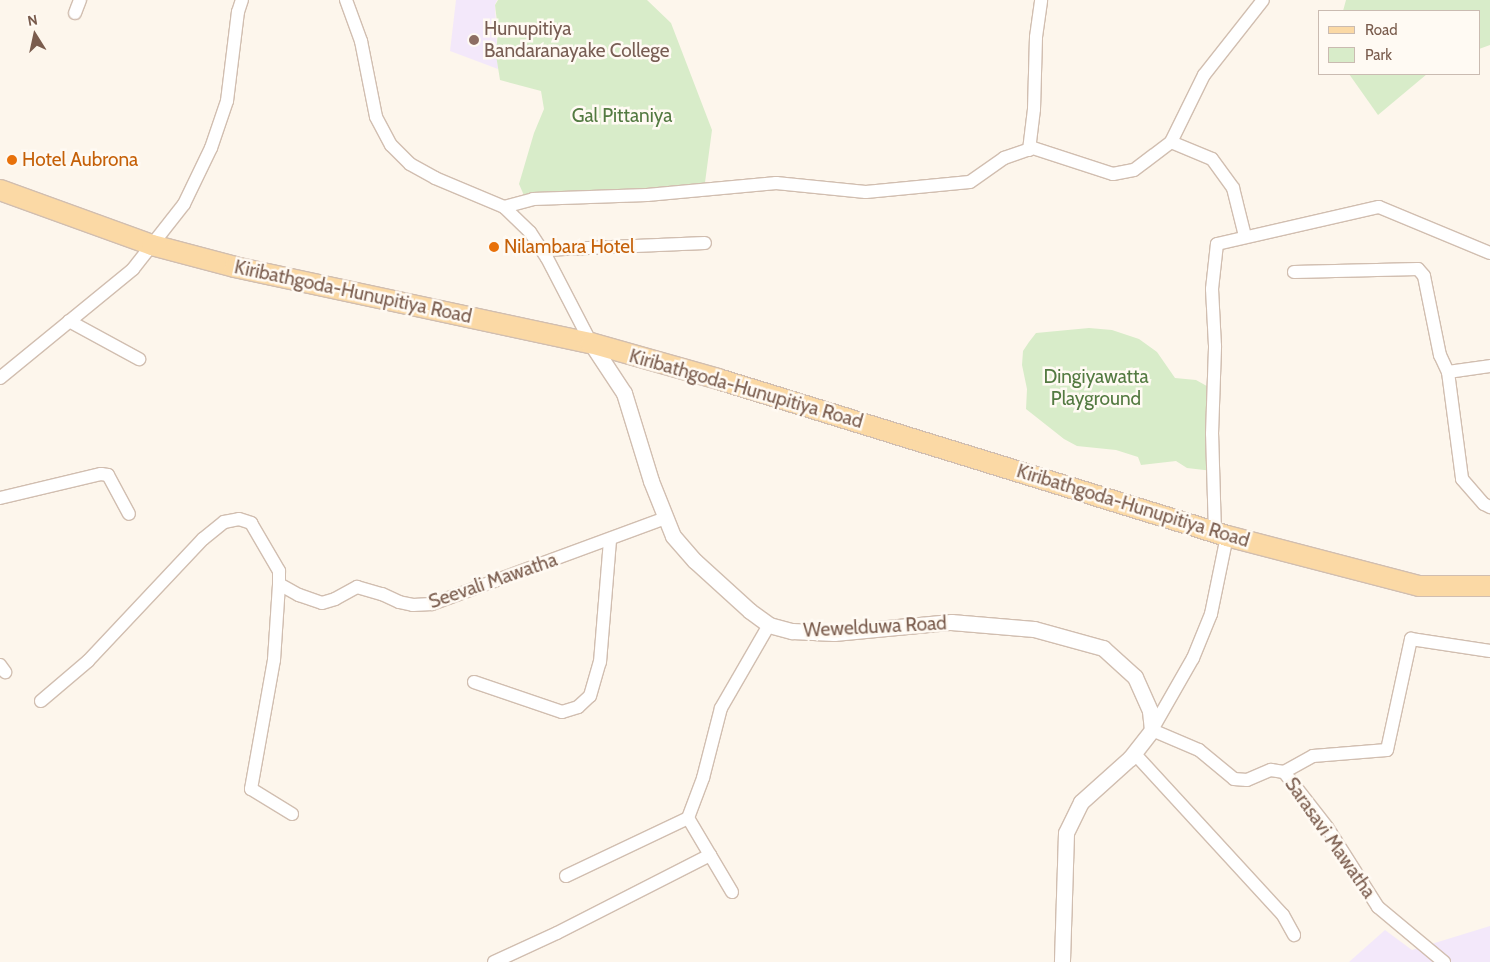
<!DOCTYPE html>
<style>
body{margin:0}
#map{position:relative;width:1490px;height:962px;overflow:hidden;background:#fdf6ec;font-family:Cabin,sans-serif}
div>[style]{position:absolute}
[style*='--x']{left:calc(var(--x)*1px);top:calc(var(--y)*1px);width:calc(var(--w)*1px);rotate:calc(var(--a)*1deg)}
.education>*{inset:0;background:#f3e8fa}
.green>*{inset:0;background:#d8ecc9}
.roads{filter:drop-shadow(1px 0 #d1beb0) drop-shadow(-1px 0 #d1beb0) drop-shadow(0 1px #d1beb0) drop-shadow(0 -1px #d1beb0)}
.minor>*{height:12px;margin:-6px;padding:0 6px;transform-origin:6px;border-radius:6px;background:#fff}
.tertiary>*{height:15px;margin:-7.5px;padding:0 7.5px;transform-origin:7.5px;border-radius:7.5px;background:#fff}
.primary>*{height:20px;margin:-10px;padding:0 10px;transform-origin:10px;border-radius:10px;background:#fbd9a5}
.dots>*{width:14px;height:14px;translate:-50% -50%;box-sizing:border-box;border:2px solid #fffaf3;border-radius:50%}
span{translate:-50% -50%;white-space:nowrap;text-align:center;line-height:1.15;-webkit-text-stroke:5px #fffaf3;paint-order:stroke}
.education-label{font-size:19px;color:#785e54}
.left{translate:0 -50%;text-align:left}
.park-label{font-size:19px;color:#537a41}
.food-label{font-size:19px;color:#c56008}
.street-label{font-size:19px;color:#7a5c4d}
.legend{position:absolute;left:1318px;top:10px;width:162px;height:65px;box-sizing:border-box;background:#fffaf3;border:1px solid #cabbb1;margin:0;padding:6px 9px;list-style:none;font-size:15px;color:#7a5c4d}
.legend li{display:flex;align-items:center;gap:10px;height:25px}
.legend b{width:25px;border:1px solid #cabbb1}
.north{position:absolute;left:10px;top:10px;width:50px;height:50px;-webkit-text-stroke:4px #fffaf3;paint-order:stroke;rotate:350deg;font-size:14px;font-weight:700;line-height:20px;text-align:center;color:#7a5c4d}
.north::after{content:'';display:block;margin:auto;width:18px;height:22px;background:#7a5c4d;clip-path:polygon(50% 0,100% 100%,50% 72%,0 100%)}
</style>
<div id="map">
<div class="education">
<i style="clip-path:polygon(456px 0,497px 0,495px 5px,498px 69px,450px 51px)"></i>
<i style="clip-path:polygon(1490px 926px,1490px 962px,1349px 962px,1385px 930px,1412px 950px)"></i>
</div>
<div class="green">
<i style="clip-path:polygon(498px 0,647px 0,671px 23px,712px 130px,704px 190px,526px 200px,519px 184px,534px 133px,544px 109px,541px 91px,500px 80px,496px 55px,498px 30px,495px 5px)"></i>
<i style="clip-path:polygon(1346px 0,1490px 0,1490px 45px,1479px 49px,1479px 11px,1343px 11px)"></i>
<i style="clip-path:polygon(1349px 74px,1427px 74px,1378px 115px)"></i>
<i style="clip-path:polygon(1089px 328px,1112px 330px,1139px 339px,1157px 352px,1175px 378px,1196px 380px,1214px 390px,1213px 471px,1187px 468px,1176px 461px,1141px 465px,1138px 457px,1116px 450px,1077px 446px,1064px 439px,1026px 409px,1027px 389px,1022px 365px,1023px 351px,1029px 342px,1036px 333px)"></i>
</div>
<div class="roads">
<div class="minor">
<i style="--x:346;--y:0;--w:44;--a:69.9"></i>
<i style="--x:361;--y:41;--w:77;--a:78.8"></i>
<i style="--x:376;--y:117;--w:32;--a:62"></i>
<i style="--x:391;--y:145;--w:27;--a:45"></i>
<i style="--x:410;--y:164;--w:29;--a:29"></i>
<i style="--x:435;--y:178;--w:75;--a:22.8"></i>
<i style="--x:504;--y:207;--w:36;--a:44"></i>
<i style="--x:530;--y:232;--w:31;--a:57"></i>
<i style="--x:547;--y:258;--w:96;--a:62.6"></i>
<i style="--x:75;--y:13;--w:14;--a:-69"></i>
<i style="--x:1171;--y:142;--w:75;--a:-63.8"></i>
<i style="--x:1204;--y:75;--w:95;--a:-51.8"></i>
<i style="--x:1029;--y:150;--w:41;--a:-83"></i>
<i style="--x:1034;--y:109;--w:72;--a:-88.4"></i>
<i style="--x:1036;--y:37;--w:37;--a:-82"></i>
<i style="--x:504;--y:207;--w:30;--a:-15"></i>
<i style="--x:533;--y:199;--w:114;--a:-2"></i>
<i style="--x:647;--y:195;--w:130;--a:-5.3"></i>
<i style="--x:776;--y:183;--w:90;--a:5.7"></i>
<i style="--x:866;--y:192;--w:104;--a:-5.5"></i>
<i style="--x:970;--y:182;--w:42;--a:-35.2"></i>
<i style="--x:1004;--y:158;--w:31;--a:-19"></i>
<i style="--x:1033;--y:148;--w:84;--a:18"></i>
<i style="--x:1113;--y:174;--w:21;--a:-11"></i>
<i style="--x:1134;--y:170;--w:46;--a:-37.1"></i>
<i style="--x:1171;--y:142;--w:44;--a:22.5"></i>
<i style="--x:1212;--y:159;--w:36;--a:54"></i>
<i style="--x:1233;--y:188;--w:49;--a:76"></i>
<i style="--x:542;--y:250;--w:163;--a:-2.5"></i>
<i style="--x:1294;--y:272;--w:124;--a:-1.4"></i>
<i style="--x:1418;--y:269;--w:9;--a:49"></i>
<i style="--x:1424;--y:276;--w:81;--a:78.6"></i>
<i style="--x:1440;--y:355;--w:19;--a:65"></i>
<i style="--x:1448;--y:372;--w:42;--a:-8.1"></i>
<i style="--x:69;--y:321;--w:80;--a:28.5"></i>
<i style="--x:1448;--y:372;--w:108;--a:82.5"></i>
<i style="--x:1462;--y:479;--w:33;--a:49"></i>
<i style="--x:1484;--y:504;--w:7;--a:27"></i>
<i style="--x:0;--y:378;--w:172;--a:-39.3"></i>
<i style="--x:133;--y:269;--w:83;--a:-51.9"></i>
<i style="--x:184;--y:204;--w:62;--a:-64.3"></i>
<i style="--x:211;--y:148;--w:50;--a:-71.2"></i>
<i style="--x:227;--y:101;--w:90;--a:-83"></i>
<i style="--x:238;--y:12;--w:13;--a:-72"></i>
<i style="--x:0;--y:498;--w:104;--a:-13.4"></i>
<i style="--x:101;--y:474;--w:7;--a:8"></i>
<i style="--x:108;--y:475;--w:44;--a:61.7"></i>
<i style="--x:1215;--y:533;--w:99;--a:-91.7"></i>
<i style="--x:1212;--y:434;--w:88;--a:-88"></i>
<i style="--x:1215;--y:346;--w:57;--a:-93"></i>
<i style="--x:1212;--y:289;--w:45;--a:-83.7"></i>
<i style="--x:1217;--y:244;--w:166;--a:-12.9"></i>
<i style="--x:1379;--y:207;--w:120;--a:22.5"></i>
<i style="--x:1227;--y:536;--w:80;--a:101.6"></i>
<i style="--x:1211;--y:614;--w:48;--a:112.2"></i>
<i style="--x:1193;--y:658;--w:83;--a:119.7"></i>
<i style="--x:1152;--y:730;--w:51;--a:23.1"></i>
<i style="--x:1199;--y:750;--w:45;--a:39.6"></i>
<i style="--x:1234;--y:779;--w:13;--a:4"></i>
<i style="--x:1247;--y:780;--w:26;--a:-23"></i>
<i style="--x:1271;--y:770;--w:13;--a:9"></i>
<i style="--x:1284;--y:772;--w:70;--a:52"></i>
<i style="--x:1327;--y:827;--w:95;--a:57.5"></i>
<i style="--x:1378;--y:907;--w:86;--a:39.8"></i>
<i style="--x:0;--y:665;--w:9;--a:54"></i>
<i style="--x:474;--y:682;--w:93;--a:18.8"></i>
<i style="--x:562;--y:712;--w:17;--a:-17"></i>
<i style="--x:578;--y:707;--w:16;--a:-43"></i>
<i style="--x:590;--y:696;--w:35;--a:-74"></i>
<i style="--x:600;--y:662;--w:122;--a:-85.3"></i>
<i style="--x:41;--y:701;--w:62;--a:-40.4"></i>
<i style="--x:88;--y:661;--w:168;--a:-46.7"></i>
<i style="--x:203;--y:539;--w:27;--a:-39"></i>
<i style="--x:224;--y:522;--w:15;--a:-11"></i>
<i style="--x:239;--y:519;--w:13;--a:18"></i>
<i style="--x:251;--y:523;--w:56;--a:59.7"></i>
<i style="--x:279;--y:571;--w:13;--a:90"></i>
<i style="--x:1134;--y:753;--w:220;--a:47.4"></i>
<i style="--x:1283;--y:915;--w:23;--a:61"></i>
<i style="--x:1284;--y:772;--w:33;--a:-29"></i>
<i style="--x:1313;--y:756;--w:74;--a:-4.6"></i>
<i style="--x:1387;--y:750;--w:114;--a:-77.8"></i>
<i style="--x:1411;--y:639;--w:80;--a:8.6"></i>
<i style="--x:292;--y:814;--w:48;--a:-148.6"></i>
<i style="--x:251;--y:789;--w:131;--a:-79.9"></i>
<i style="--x:274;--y:660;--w:76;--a:-86.2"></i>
<i style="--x:279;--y:584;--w:23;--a:29"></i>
<i style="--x:299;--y:595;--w:24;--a:19"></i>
<i style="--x:322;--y:603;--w:14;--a:-17"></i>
<i style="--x:335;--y:599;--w:25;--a:-29"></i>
<i style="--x:357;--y:587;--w:26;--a:16"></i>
<i style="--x:382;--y:594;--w:19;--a:25"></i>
<i style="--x:399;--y:602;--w:14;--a:12"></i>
<i style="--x:413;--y:605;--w:19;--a:-3"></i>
<i style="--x:432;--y:604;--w:249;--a:-20.2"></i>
<i style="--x:566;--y:876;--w:135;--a:-25.4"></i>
<i style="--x:732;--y:892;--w:86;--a:-120.7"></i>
<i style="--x:688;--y:818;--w:43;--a:-69.4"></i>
<i style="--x:703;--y:778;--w:72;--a:-75.6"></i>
<i style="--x:721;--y:708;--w:96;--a:-60"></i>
<i style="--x:494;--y:962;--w:69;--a:-24.7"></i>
<i style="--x:557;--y:933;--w:172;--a:-27"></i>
</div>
<div class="tertiary">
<i style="--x:591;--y:343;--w:60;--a:56.6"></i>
<i style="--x:624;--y:393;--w:92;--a:72.9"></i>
<i style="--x:651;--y:481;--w:59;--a:68.2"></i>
<i style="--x:673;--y:536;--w:33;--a:49"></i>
<i style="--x:695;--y:561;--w:74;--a:42.3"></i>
<i style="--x:750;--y:611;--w:24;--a:36"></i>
<i style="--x:769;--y:625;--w:24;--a:15"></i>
<i style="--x:792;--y:631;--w:42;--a:2.7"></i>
<i style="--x:834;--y:633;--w:118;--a:-5.4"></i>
<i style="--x:951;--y:622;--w:83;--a:4.8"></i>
<i style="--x:1034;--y:629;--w:72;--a:15.4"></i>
<i style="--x:1103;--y:648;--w:43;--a:42.2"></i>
<i style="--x:1135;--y:677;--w:37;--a:66"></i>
<i style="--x:1150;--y:711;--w:19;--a:84"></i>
<i style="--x:1152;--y:730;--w:36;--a:128"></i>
<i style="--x:1130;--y:758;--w:66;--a:138.1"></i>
<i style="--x:1081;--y:802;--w:34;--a:116"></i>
<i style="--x:1066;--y:833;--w:129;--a:91.8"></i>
</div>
<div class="primary">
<i style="--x:0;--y:190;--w:162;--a:19.9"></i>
<i style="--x:152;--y:245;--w:86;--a:14.8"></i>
<i style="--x:235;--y:267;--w:364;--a:12.1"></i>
<i style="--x:591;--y:343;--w:132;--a:15.8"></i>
<i style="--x:718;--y:379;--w:533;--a:17.14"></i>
<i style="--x:1227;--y:536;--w:198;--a:14.6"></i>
<i style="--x:1419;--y:586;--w:71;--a:0"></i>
</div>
</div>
<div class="dots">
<i style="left:474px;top:40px;background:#8d6e63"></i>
<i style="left:12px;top:160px;background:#e8710a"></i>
<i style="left:494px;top:247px;background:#e8710a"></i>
</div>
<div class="education-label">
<span class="left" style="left:484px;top:40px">Hunupitiya<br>Bandaranayake College</span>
</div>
<div class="park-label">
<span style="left:622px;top:116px">Gal Pittaniya</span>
<span style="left:1096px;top:388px">Dingiyawatta<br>Playground</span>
</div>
<div class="food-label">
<span class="left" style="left:22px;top:160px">Hotel Aubrona</span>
<span class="left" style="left:504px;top:247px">Nilambara Hotel</span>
</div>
<div class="street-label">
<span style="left:353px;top:292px;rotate:12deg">Kiribathgoda-Hunupitiya Road</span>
<span style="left:746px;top:389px;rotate:16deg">Kiribathgoda-Hunupitiya Road</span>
<span style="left:1133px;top:506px;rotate:17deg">Kiribathgoda-Hunupitiya Road</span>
<span style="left:493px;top:581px;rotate:-19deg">Seevali Mawatha</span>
<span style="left:875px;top:627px;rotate:-3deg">Wewelduwa Road</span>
<span style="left:1330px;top:838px;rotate:55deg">Sarasavi Mawatha</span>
</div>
<ul class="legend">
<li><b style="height:6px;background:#fbd9a5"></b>Road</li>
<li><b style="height:14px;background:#d8ecc9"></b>Park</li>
</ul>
<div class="north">N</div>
</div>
